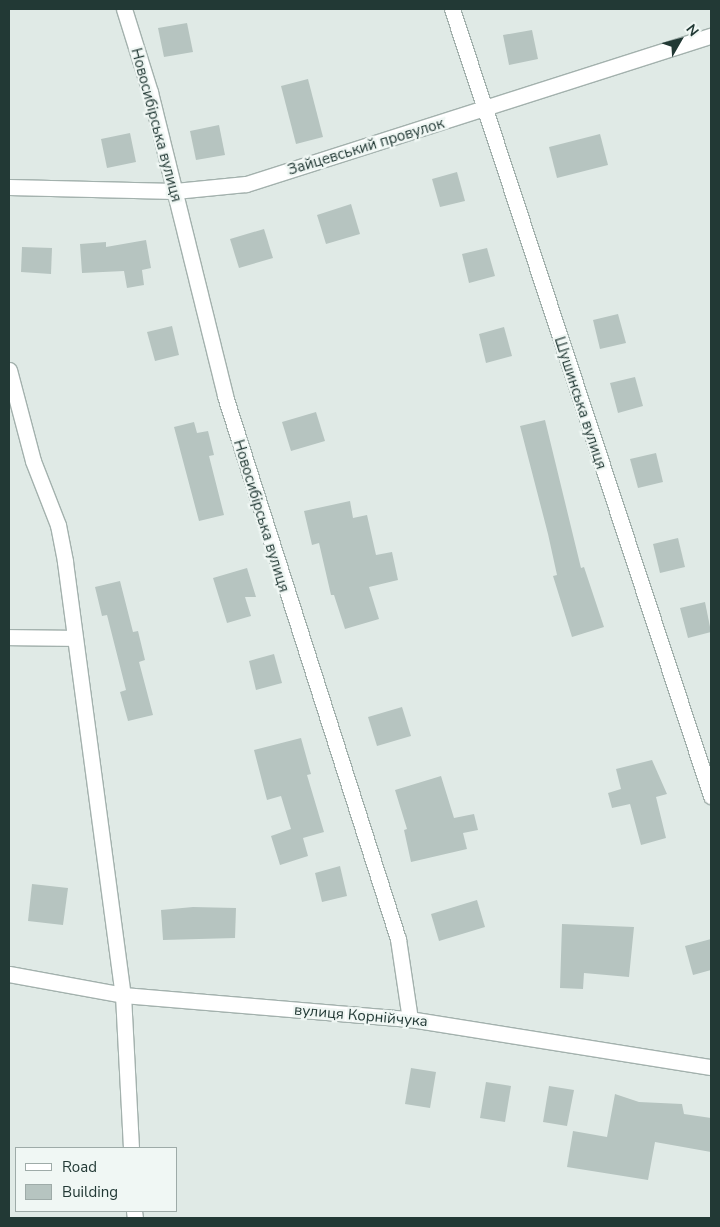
<!DOCTYPE html>
<meta charset="utf-8">
<style>
body{margin:0}
#map{position:relative;width:720px;height:1227px;overflow:hidden;background:#e0eae6;font-family:"Nunito Sans",sans-serif}
div>[style]{position:absolute}
[style*='--x']{left:calc(var(--x)*1px);top:calc(var(--y)*1px);width:calc(var(--w)*1px);rotate:calc(var(--a)*1deg)}
.building>*{inset:0;background:#b6c4c0}
.roads{filter:drop-shadow(1px 0 #a3b1ad) drop-shadow(-1px 0 #a3b1ad) drop-shadow(0 1px #a3b1ad) drop-shadow(0 -1px #a3b1ad)}
.minor>*{height:15px;margin:-7.5px;padding:0 7.5px;transform-origin:7.5px;border-radius:7.5px;background:#fff}
span{translate:-50% -50%;white-space:nowrap;text-align:center;line-height:1.15;-webkit-text-stroke:4.5px #f0f7f4;paint-order:stroke}
.street-label{font-size:15px;color:#223935}
.frame{position:absolute;inset:0;border:10px solid #223935;pointer-events:none}
.legend{position:absolute;left:15px;top:1147px;width:162px;height:65px;box-sizing:border-box;background:#f0f7f4;border:1px solid #9eaba8;margin:0;padding:6px 9px;list-style:none;font-size:15px;color:#223935}
.legend li{display:flex;align-items:center;gap:10px;height:25px}
.legend b{width:25px;border:1px solid #9eaba8}
.north{position:absolute;left:655px;top:15px;width:50px;height:50px;-webkit-text-stroke:4px #f0f7f4;paint-order:stroke;rotate:52deg;font-size:14px;font-weight:700;line-height:20px;text-align:center;color:#223935}
.north::after{content:'';display:block;margin:auto;width:18px;height:22px;background:#223935;clip-path:polygon(50% 0,100% 100%,50% 72%,0 100%)}
</style>
<div id="map">
<div class="building">
<i style="clip-path:polygon(187px 23px,193px 52px,164px 57px,158px 28px)"></i>
<i style="clip-path:polygon(532px 30px,538px 59px,509px 65px,503px 35px)"></i>
<i style="clip-path:polygon(308px 79px,323px 137px,296px 144px,281px 86px)"></i>
<i style="clip-path:polygon(219px 125px,225px 155px,196px 160px,190px 131px)"></i>
<i style="clip-path:polygon(130px 133px,136px 162px,107px 168px,101px 139px)"></i>
<i style="clip-path:polygon(600px 134px,608px 165px,557px 178px,549px 147px)"></i>
<i style="clip-path:polygon(457px 172px,465px 201px,440px 207px,432px 179px)"></i>
<i style="clip-path:polygon(351px 204px,360px 234px,326px 244px,317px 215px)"></i>
<i style="clip-path:polygon(264px 229px,273px 258px,239px 268px,230px 239px)"></i>
<i style="clip-path:polygon(146px 240px,151px 268px,142px 270px,144px 285px,127px 288px,124px 271px,82px 273px,80px 244px,106px 242px,106px 247px)"></i>
<i style="clip-path:polygon(22px 247px,52px 248px,51px 274px,21px 272px)"></i>
<i style="clip-path:polygon(487px 248px,495px 276px,469px 283px,462px 254px)"></i>
<i style="clip-path:polygon(618px 314px,626px 343px,600px 349px,593px 320px)"></i>
<i style="clip-path:polygon(172px 326px,179px 355px,155px 361px,147px 332px)"></i>
<i style="clip-path:polygon(504px 327px,512px 356px,486px 363px,479px 334px)"></i>
<i style="clip-path:polygon(635px 377px,643px 406px,618px 413px,610px 383px)"></i>
<i style="clip-path:polygon(316px 412px,325px 441px,291px 451px,282px 422px)"></i>
<i style="clip-path:polygon(545px 420px,581px 568px,584px 567px,604px 627px,572px 637px,553px 576px,557px 575px,548px 534px,520px 426px)"></i>
<i style="clip-path:polygon(194px 422px,197px 433px,208px 431px,214px 455px,209px 456px,224px 515px,199px 521px,174px 427px)"></i>
<i style="clip-path:polygon(656px 453px,663px 482px,638px 488px,630px 459px)"></i>
<i style="clip-path:polygon(350px 501px,353px 518px,367px 515px,376px 555px,392px 552px,398px 580px,369px 587px,379px 619px,345px 629px,334px 595px,331px 595px,319px 543px,312px 545px,304px 511px)"></i>
<i style="clip-path:polygon(678px 538px,685px 567px,660px 573px,653px 544px)"></i>
<i style="clip-path:polygon(247px 568px,256px 597px,245px 597px,251px 616px,227px 623px,213px 578px)"></i>
<i style="clip-path:polygon(120px 581px,133px 632px,138px 631px,145px 660px,139px 662px,153px 715px,128px 721px,120px 692px,126px 690px,107px 615px,102px 616px,95px 587px)"></i>
<i style="clip-path:polygon(705px 602px,711px 632px,688px 638px,680px 608px)"></i>
<i style="clip-path:polygon(274px 654px,282px 683px,256px 690px,249px 661px)"></i>
<i style="clip-path:polygon(402px 707px,411px 736px,377px 746px,368px 717px)"></i>
<i style="clip-path:polygon(301px 738px,311px 774px,307px 775px,324px 832px,303px 838px,308px 856px,280px 865px,271px 836px,291px 829px,281px 796px,267px 800px,254px 750px)"></i>
<i style="clip-path:polygon(652px 760px,667px 794px,656px 797px,666px 838px,641px 845px,630px 804px,612px 808px,608px 793px,621px 789px,616px 769px)"></i>
<i style="clip-path:polygon(441px 776px,454px 818px,474px 814px,478px 830px,463px 833px,467px 849px,411px 862px,404px 830px,407px 829px,395px 790px)"></i>
<i style="clip-path:polygon(340px 866px,347px 896px,322px 902px,315px 873px)"></i>
<i style="clip-path:polygon(32px 884px,68px 888px,63px 925px,28px 921px)"></i>
<i style="clip-path:polygon(477px 900px,485px 927px,439px 941px,431px 914px)"></i>
<i style="clip-path:polygon(193px 907px,236px 908px,235px 938px,163px 940px,161px 910px)"></i>
<i style="clip-path:polygon(562px 924px,634px 927px,629px 977px,584px 973px,583px 989px,560px 988px)"></i>
<i style="clip-path:polygon(711px 939px,711px 970px,693px 975px,685px 946px)"></i>
<i style="clip-path:polygon(411px 1068px,436px 1072px,430px 1108px,405px 1104px)"></i>
<i style="clip-path:polygon(486px 1082px,511px 1086px,505px 1122px,480px 1118px)"></i>
<i style="clip-path:polygon(549px 1086px,574px 1090px,567px 1126px,543px 1122px)"></i>
<i style="clip-path:polygon(615px 1094px,639px 1102px,682px 1104px,684px 1114px,711px 1118px,711px 1152px,655px 1142px,648px 1180px,567px 1167px,573px 1131px,607px 1137px)"></i>
</div>
<div class="roads">
<div class="minor">
<i style="--x:124;--y:9;--w:87;--a:72.6"></i>
<i style="--x:150;--y:92;--w:313;--a:76.1"></i>
<i style="--x:225;--y:396;--w:570;--a:72.33"></i>
<i style="--x:398;--y:939;--w:81;--a:81.5"></i>
<i style="--x:452;--y:9;--w:829;--a:71.78"></i>
<i style="--x:9;--y:187;--w:166;--a:1.4"></i>
<i style="--x:175;--y:191;--w:71;--a:-5.6"></i>
<i style="--x:246;--y:184;--w:488;--a:-17.7"></i>
<i style="--x:9;--y:370;--w:94;--a:75.2"></i>
<i style="--x:33;--y:461;--w:69;--a:68.7"></i>
<i style="--x:58;--y:525;--w:38;--a:79"></i>
<i style="--x:65;--y:562;--w:437;--a:82.4"></i>
<i style="--x:123;--y:995;--w:153;--a:87"></i>
<i style="--x:9;--y:637;--w:64;--a:0.9"></i>
<i style="--x:9;--y:974;--w:116;--a:10.4"></i>
<i style="--x:123;--y:995;--w:288;--a:4.8"></i>
<i style="--x:410;--y:1019;--w:305;--a:9.1"></i>
<i style="--x:134;--y:1211;--w:7;--a:82"></i>
</div>
</div>
<div class="street-label">
<span style="left:156px;top:125px;rotate:75deg">Новосибірська вулиця</span>
<span style="left:366px;top:147px;rotate:-17deg">Зайцевський провулок</span>
<span style="left:580px;top:403px;rotate:72deg">Шушинська вулиця</span>
<span style="left:261px;top:516px;rotate:73deg">Новосибірська вулиця</span>
<span style="left:361px;top:1016px;rotate:5deg">вулиця Корнійчука</span>
</div>
<div class="frame"></div>
<ul class="legend">
<li><b style="height:6px;background:#fff"></b>Road</li>
<li><b style="height:14px;background:#b6c4c0"></b>Building</li>
</ul>
<div class="north">N</div>
</div>
